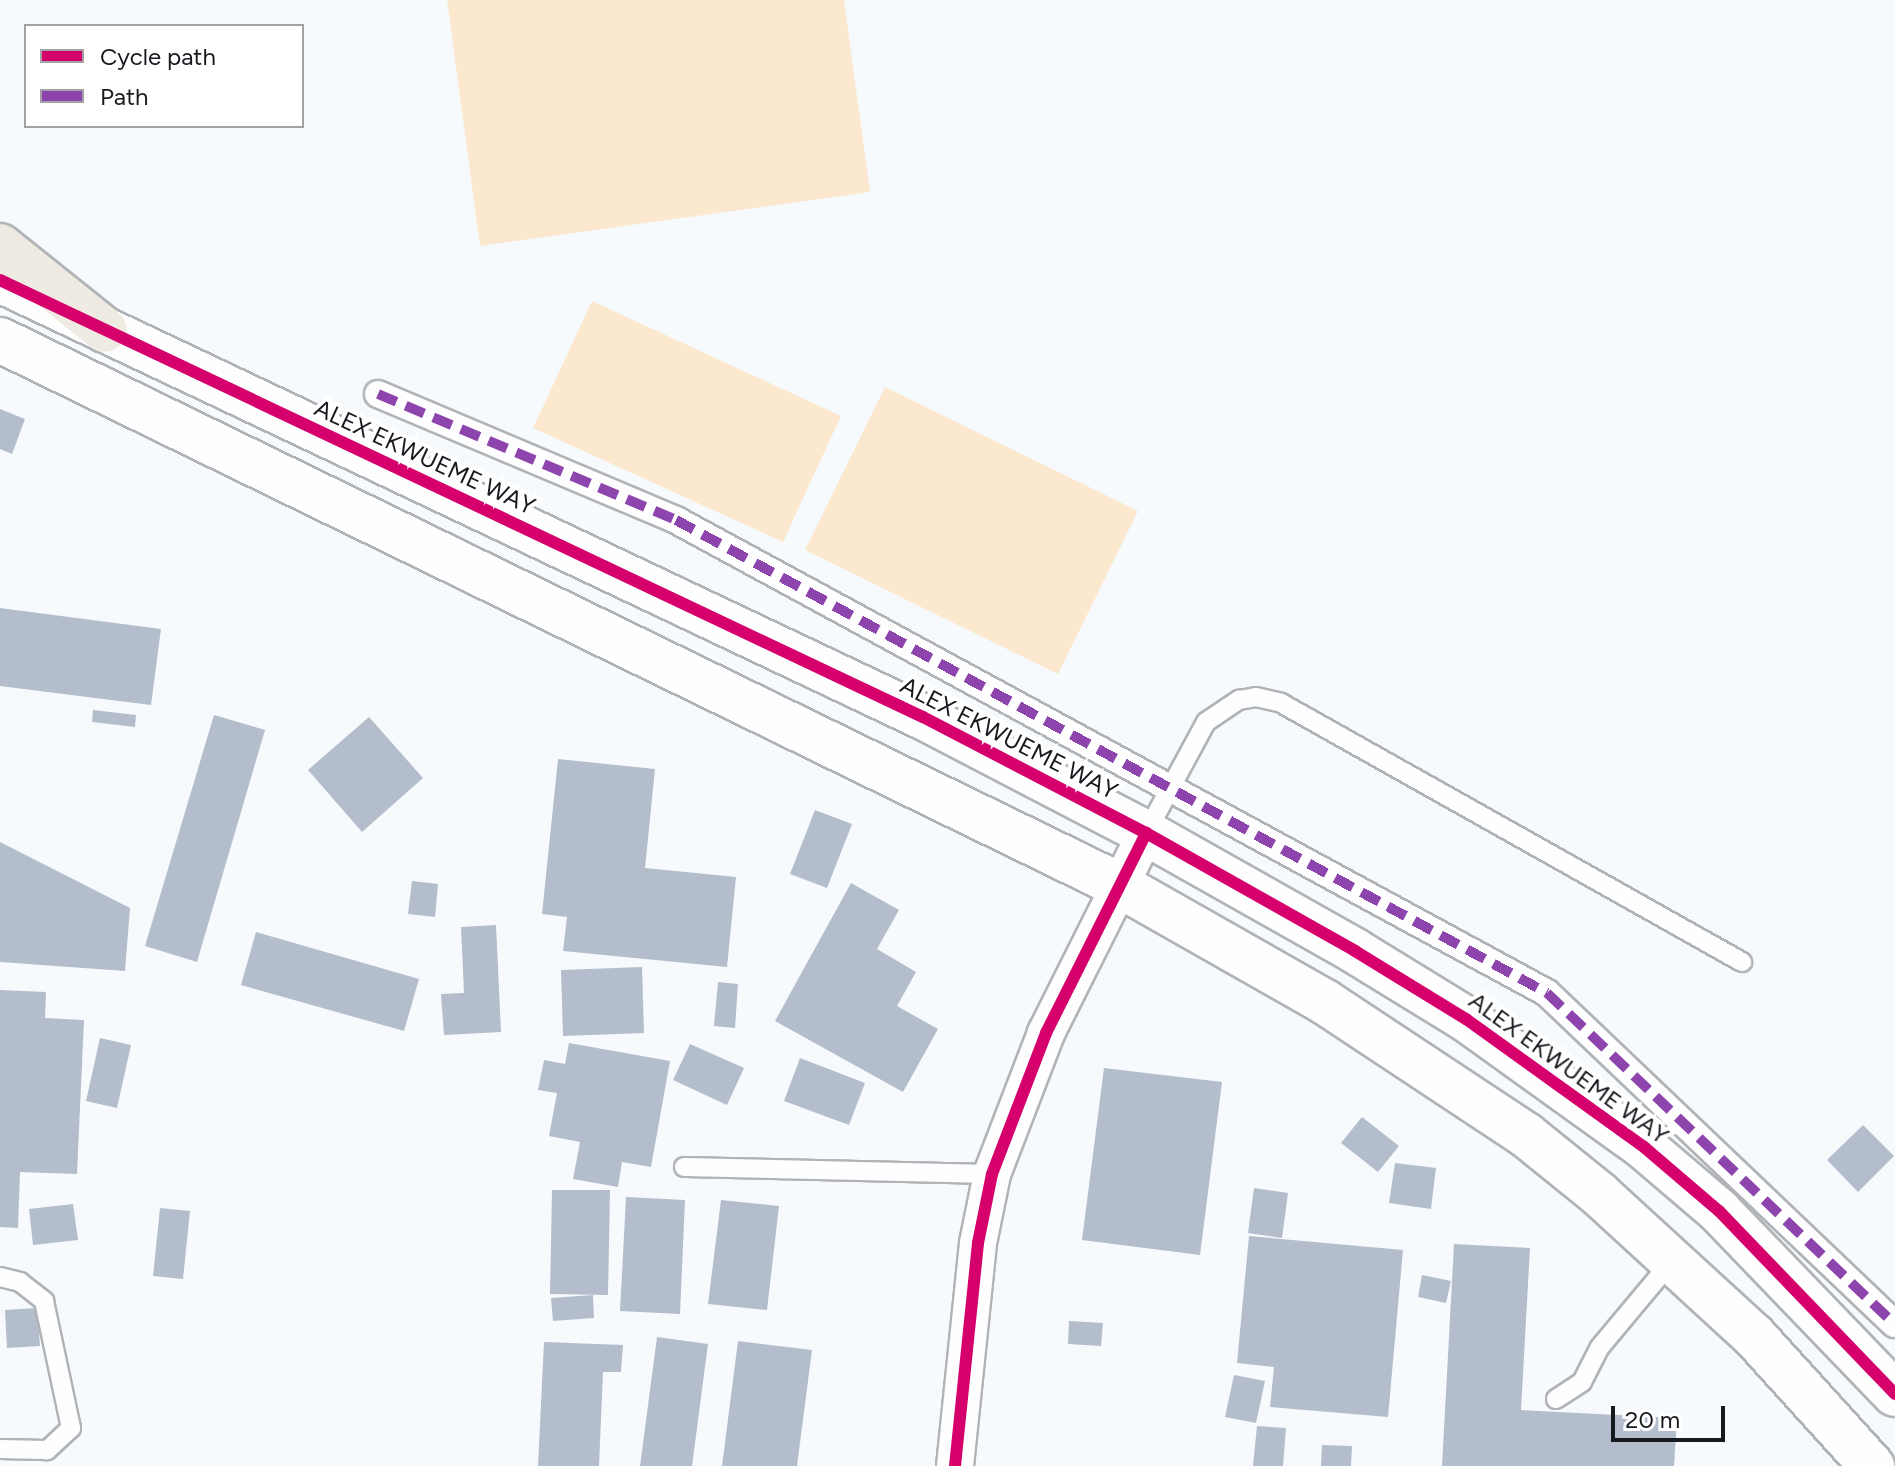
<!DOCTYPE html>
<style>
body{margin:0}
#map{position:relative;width:1895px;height:1466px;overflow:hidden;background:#f7fafd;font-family:Figtree,sans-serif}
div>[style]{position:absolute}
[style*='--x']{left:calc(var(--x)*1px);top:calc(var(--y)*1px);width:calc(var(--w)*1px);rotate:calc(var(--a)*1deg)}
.green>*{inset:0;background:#fbe8cf}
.building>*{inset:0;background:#b4bdcc}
.roads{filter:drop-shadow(2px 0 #b0b3b7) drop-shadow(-2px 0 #b0b3b7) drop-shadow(0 2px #b0b3b7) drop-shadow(0 -2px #b0b3b7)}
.service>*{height:18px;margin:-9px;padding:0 9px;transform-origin:9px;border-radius:9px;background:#fefeff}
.pedestrian>*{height:26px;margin:-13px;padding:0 13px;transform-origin:13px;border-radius:13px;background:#fefeff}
.minor>*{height:36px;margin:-18px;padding:0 18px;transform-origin:18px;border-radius:18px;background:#fefeff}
.tertiary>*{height:44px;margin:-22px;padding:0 22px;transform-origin:22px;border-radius:22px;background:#fefeff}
.motorway>*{height:44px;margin:-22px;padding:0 22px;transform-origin:22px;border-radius:22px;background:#efeae2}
.quiet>*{height:10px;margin-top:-5px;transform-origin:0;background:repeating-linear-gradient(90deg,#8e44ad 0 20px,transparent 0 30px)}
.cycleway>*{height:12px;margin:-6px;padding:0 6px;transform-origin:6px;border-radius:6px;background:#d6006c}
span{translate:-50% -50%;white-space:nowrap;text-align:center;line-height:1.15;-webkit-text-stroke:8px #fff;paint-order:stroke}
.street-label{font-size:24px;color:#16191e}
.legend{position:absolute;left:24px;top:24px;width:280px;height:104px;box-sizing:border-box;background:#fff;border:2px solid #a2a3a5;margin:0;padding:10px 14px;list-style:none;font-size:24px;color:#16191e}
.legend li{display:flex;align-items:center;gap:16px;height:40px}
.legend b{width:40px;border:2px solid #a2a3a5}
.scale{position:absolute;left:1611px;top:1406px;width:114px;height:36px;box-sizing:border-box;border:4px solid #16191e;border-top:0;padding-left:10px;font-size:24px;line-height:28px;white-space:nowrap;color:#16191e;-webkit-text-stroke:6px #fff;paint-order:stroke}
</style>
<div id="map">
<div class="green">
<i style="clip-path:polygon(447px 0,844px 0,870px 192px,480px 246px)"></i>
<i style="clip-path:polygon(592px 301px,841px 416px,783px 542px,533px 428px)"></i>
<i style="clip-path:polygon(885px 387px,1138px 511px,1058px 674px,805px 550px)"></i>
</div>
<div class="building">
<i style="clip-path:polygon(0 409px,25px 419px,12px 454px,0 449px)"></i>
<i style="clip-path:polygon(0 608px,161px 629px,151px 705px,0 686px)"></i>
<i style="clip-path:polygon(93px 710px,136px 715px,135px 727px,92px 722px)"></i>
<i style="clip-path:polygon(214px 715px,265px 730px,197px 962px,145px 946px)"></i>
<i style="clip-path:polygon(369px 717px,423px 778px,362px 832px,308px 770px)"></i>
<i style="clip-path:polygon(558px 759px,655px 769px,645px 868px,736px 877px,727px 967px,563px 951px,567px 917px,542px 914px)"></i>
<i style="clip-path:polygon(815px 810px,852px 824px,827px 888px,790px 874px)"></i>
<i style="clip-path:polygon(0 842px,130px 908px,125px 971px,0 962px)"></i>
<i style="clip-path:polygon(412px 881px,438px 884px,435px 917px,408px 914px)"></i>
<i style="clip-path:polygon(851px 883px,899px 910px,877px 949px,916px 972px,897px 1006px,938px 1029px,903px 1092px,775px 1021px)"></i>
<i style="clip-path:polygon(496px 925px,501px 1032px,444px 1035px,441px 994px,464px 993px,461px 927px)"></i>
<i style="clip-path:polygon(256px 932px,419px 979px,404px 1031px,241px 985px)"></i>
<i style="clip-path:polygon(642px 967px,644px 1033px,563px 1036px,561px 970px)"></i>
<i style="clip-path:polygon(718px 982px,738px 984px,735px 1028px,714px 1026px)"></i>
<i style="clip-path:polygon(0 990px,46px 992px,45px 1018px,84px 1020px,77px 1174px,20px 1172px,18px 1228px,0 1227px)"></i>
<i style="clip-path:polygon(100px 1038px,131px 1045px,117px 1108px,86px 1101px)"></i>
<i style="clip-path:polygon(569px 1043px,670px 1061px,651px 1167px,622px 1162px,618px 1187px,573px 1179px,580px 1142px,549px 1136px,557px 1093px,538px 1090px,544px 1060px,565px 1064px)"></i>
<i style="clip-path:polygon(690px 1044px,744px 1068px,727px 1105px,673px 1080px)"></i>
<i style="clip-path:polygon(800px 1058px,865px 1083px,849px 1125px,784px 1101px)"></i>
<i style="clip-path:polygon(1104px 1068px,1222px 1082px,1200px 1255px,1082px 1240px)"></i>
<i style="clip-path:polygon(1362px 1117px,1399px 1146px,1378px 1172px,1341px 1143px)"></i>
<i style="clip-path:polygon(1863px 1125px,1894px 1156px,1858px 1192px,1827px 1160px)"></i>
<i style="clip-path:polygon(1395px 1163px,1436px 1168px,1431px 1209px,1389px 1203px)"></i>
<i style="clip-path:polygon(1254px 1188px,1288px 1193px,1282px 1238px,1248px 1233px)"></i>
<i style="clip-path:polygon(552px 1190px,610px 1190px,608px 1295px,550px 1294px)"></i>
<i style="clip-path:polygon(626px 1197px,685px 1200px,680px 1314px,620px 1311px)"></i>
<i style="clip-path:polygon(721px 1200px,779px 1206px,767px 1310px,708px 1304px)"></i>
<i style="clip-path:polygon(73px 1204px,78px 1240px,33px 1245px,29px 1209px)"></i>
<i style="clip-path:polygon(160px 1208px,190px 1211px,183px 1279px,153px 1276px)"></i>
<i style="clip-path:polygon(1249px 1236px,1403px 1250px,1388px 1417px,1270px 1407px,1274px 1367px,1237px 1363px)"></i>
<i style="clip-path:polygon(1454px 1244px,1530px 1248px,1521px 1410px,1677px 1418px,1674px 1466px,1442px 1466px)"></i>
<i style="clip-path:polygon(1422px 1275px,1451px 1281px,1446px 1303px,1418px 1297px)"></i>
<i style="clip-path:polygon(593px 1295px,594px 1318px,553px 1321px,551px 1298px)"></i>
<i style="clip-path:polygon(37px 1308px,40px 1346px,7px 1348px,5px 1310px)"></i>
<i style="clip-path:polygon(1069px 1321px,1103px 1323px,1101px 1346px,1068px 1344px)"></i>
<i style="clip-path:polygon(657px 1337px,708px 1344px,692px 1466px,640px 1466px)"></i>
<i style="clip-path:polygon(738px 1341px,812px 1350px,797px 1466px,722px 1466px)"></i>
<i style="clip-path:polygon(544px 1342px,623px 1345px,621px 1372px,603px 1372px,599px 1466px,538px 1466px)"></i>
<i style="clip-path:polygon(1234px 1375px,1265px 1381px,1256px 1423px,1225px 1417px)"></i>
<i style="clip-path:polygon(1257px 1426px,1286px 1428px,1283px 1466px,1253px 1466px)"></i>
<i style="clip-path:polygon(1322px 1445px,1352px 1446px,1351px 1466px,1321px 1466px)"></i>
</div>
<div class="roads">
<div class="service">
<i style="--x:1146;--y:833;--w:126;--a:-61.6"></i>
<i style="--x:1206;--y:722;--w:40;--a:-34"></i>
<i style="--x:1239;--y:700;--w:17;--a:-10"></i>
<i style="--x:1256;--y:697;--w:26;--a:13"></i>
<i style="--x:1281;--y:703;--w:529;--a:29.33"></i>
<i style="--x:684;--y:1167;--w:308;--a:1.3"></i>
<i style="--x:0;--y:1277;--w:21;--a:14"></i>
<i style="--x:20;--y:1282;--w:31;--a:38"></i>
<i style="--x:44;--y:1301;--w:130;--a:78"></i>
<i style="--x:71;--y:1428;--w:33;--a:137"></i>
<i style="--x:47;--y:1450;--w:47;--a:-178.8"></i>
<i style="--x:1556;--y:1399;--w:31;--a:-33"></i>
<i style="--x:1582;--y:1382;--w:39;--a:-63"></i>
<i style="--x:1600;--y:1347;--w:112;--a:-50.1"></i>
</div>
<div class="pedestrian">
<i style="--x:378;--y:394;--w:324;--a:22.9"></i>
<i style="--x:676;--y:520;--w:991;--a:28.5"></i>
<i style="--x:1547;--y:993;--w:480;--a:43.6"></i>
</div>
<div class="minor">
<i style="--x:955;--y:1466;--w:224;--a:-84.1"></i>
<i style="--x:978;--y:1243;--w:70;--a:-78.5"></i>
<i style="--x:992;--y:1174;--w:151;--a:-69"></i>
<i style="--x:1046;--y:1033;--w:224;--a:-63.4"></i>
</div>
<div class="tertiary">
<i style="--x:0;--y:280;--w:1021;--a:25.34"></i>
<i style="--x:923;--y:717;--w:251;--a:27.5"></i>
<i style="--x:1146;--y:833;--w:240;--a:29.4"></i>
<i style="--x:1355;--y:951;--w:130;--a:31.5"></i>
<i style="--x:1466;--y:1019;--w:219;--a:35.7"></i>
<i style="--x:1644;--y:1147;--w:99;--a:40.5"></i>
<i style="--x:1719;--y:1211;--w:254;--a:46.1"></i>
<i style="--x:0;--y:340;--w:1245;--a:25.97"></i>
<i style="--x:1119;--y:885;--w:237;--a:29.6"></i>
<i style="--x:1325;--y:1002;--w:241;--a:33.5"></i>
<i style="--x:1526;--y:1135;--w:94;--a:38.9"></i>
<i style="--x:1599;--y:1194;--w:210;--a:42.5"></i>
<i style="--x:1754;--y:1336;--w:176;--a:47.8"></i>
</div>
<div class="motorway">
<i style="--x:0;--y:246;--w:134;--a:38.7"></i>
</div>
</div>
<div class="quiet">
<i style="--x:378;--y:394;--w:324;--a:22.9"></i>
<i style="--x:676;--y:520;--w:991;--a:28.5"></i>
<i style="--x:1547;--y:993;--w:480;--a:43.6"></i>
</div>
<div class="cycleway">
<i style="--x:0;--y:280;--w:1021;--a:25.34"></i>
<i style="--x:923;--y:717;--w:251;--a:27.5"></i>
<i style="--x:1146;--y:833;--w:240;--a:29.4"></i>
<i style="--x:1355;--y:951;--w:130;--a:31.5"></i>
<i style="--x:1466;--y:1019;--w:219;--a:35.7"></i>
<i style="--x:1644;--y:1147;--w:99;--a:40.5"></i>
<i style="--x:1719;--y:1211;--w:254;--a:46.1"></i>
<i style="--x:955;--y:1466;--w:224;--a:-84.1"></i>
<i style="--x:978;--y:1243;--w:70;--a:-78.5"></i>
<i style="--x:992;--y:1174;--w:151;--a:-69"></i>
<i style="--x:1046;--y:1033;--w:224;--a:-63.4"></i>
</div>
<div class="street-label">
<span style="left:425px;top:457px;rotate:25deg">ALEX EKWUEME WAY</span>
<span style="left:1009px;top:738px;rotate:27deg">ALEX EKWUEME WAY</span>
<span style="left:1569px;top:1068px;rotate:36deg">ALEX EKWUEME WAY</span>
</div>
<ul class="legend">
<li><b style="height:10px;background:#d6006c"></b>Cycle path</li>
<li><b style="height:10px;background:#8e44ad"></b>Path</li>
</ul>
<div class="scale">20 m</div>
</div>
